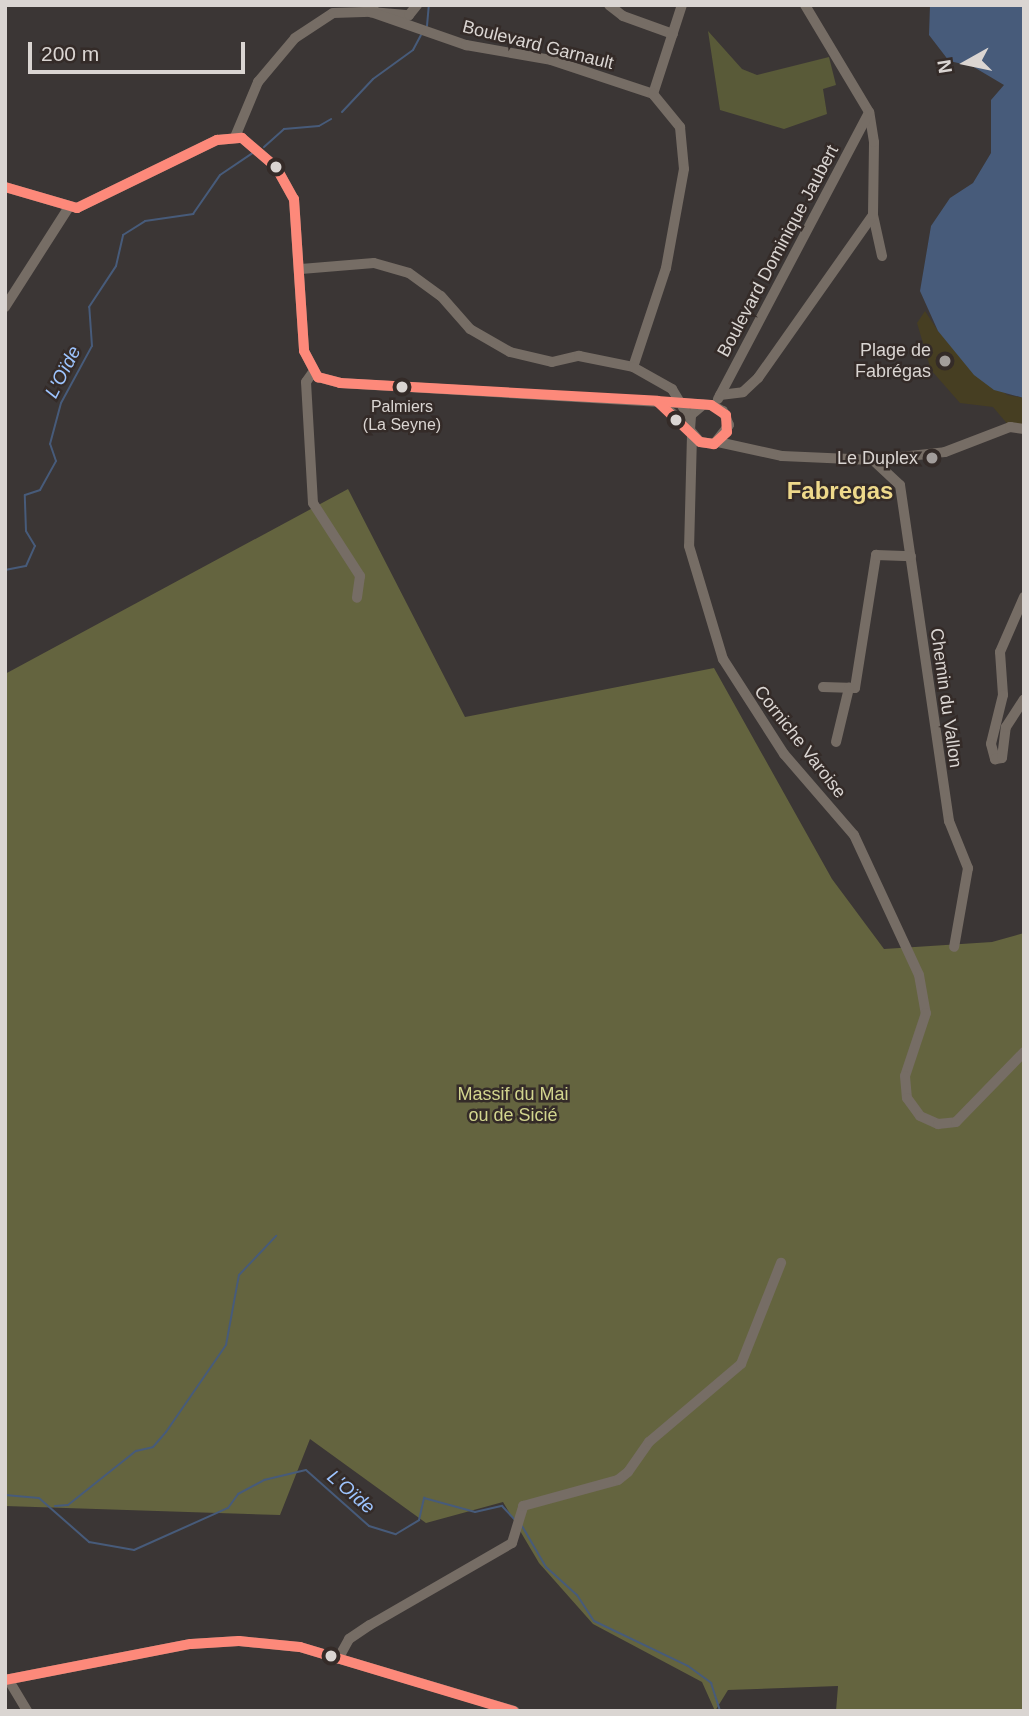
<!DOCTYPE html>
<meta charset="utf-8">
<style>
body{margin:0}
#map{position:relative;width:1029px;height:1716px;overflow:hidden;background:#3b3635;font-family:Arial,sans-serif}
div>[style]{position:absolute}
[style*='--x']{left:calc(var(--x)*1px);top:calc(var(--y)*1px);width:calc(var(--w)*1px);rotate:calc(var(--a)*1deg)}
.green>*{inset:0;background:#595a38}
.forest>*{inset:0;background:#64643f}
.sand>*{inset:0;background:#463e22}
.water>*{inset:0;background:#475b7a}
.stream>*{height:2px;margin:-1px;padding:0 1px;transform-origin:1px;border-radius:1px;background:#475b7a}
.minor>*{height:10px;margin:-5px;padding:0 5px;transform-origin:5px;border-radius:5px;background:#766d65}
.bus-1>*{height:10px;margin:-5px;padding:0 5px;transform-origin:5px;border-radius:5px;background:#fd897a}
.dots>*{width:19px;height:19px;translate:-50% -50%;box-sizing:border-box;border:4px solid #342b28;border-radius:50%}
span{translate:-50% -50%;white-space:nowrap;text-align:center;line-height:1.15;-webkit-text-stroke:5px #342b28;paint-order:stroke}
.bus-label{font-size:16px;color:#dad5d2}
.street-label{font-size:18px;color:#dad5d2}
.poi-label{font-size:18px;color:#dad5d2}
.right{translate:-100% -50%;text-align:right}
.park-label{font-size:18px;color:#d2d58e}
.water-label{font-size:19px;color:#9dc4fe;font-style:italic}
.district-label{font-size:24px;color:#eed98b;font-weight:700}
.frame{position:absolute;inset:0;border:7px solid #dad5d2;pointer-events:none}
.north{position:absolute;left:931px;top:28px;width:70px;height:70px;-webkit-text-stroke:5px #342b28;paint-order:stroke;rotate:261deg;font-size:19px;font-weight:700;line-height:28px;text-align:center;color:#dad5d2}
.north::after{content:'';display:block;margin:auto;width:24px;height:32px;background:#dad5d2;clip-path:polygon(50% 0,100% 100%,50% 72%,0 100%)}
.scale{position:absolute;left:28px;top:42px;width:217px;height:32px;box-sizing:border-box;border:4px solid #dad5d2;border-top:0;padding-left:9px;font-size:21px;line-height:24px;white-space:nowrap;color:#dad5d2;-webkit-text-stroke:5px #342b28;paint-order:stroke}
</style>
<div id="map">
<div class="green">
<i style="clip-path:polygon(708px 31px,742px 69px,757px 75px,829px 57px,836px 85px,823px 89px,827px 114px,784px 129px,720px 110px)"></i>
</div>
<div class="forest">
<i style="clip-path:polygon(348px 489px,465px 717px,714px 668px,832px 879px,884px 949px,992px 942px,1024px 933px,1024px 1711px,836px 1711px,838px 1686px,728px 1690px,715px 1711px,702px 1682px,593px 1624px,539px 1563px,503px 1502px,426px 1523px,310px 1439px,280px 1515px,5px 1506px,5px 674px)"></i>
</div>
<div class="sand">
<i style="clip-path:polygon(925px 311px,938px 331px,1007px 395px,1024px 398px,1024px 429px,1010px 427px,993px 407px,960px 403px,931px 370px,917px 323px)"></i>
</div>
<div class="water">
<i style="clip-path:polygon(930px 5px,1024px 5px,1024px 398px,994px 390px,974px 375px,938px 331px,920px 291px,931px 226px,950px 198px,973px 183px,991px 153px,991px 100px,1004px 85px,972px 66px,949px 61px,929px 35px)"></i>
</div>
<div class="stream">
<i style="--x:427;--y:26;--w:21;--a:-85"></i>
<i style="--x:342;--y:112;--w:45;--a:-46.8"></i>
<i style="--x:373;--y:79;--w:49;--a:-35.9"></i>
<i style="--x:413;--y:50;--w:17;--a:-62"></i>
<i style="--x:264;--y:147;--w:27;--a:-42"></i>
<i style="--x:284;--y:129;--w:35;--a:-5"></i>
<i style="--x:319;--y:126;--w:14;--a:-30"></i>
<i style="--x:5;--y:570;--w:21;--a:-11"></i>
<i style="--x:26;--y:566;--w:22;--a:-66"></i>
<i style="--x:35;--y:546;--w:17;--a:-121"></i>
<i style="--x:26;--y:531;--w:36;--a:-92"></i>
<i style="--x:25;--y:495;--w:16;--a:-18"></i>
<i style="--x:40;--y:490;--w:33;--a:-61"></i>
<i style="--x:56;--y:461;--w:18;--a:-109"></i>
<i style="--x:50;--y:444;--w:42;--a:-75"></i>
<i style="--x:61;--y:403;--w:65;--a:-61.5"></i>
<i style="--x:92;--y:346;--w:39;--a:-94"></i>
<i style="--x:89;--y:307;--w:49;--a:-56.6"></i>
<i style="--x:116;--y:266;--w:32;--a:-77"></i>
<i style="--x:123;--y:235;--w:26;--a:-32"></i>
<i style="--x:145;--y:221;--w:49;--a:-8.3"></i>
<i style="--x:193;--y:214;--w:47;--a:-55.3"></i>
<i style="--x:220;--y:175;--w:40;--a:-34"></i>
<i style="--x:5;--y:1495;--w:34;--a:5"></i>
<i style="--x:39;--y:1498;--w:67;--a:41.3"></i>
<i style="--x:89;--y:1542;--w:46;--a:10.1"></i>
<i style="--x:134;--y:1550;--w:103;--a:-24.1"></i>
<i style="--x:228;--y:1508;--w:17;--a:-54"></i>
<i style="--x:238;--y:1494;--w:30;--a:-28"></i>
<i style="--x:264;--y:1480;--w:43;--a:-13.4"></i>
<i style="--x:306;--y:1470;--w:84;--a:41.6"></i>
<i style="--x:369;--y:1526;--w:28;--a:17"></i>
<i style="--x:396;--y:1534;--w:27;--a:-31"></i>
<i style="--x:419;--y:1520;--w:23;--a:-77"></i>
<i style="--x:424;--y:1498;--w:53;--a:15.4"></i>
<i style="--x:475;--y:1512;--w:28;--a:-13"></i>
<i style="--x:502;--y:1506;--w:19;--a:47"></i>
<i style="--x:55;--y:1506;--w:13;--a:-4"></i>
<i style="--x:68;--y:1505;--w:87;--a:-38.5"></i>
<i style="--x:136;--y:1451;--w:17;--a:-13"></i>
<i style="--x:153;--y:1447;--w:20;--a:-49"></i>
<i style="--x:166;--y:1432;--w:106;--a:-55.4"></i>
<i style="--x:226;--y:1345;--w:71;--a:-79.5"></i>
<i style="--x:239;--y:1275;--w:54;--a:-46.5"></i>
<i style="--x:522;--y:1526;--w:48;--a:59.7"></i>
<i style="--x:546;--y:1567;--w:42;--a:42.1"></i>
<i style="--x:577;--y:1595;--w:31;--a:57"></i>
<i style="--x:594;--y:1621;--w:104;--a:25.6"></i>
<i style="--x:688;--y:1666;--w:29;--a:36"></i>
<i style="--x:711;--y:1683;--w:29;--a:72"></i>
</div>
<div class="minor">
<i style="--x:374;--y:5;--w:8;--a:113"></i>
<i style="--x:371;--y:12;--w:38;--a:5"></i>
<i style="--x:409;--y:15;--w:13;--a:-51"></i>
<i style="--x:609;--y:5;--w:18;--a:38"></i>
<i style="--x:623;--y:16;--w:53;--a:19.8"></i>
<i style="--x:653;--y:94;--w:94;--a:-72"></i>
<i style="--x:235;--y:137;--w:60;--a:-67.3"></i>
<i style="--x:258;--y:82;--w:57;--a:-49.9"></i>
<i style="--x:295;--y:38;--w:45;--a:-33.3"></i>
<i style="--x:333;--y:13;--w:38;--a:-2"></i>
<i style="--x:371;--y:12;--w:101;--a:19.2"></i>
<i style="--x:466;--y:45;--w:86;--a:10"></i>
<i style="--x:551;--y:60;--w:108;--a:18.4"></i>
<i style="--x:653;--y:94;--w:43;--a:50.7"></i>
<i style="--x:680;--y:127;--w:42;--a:84.6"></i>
<i style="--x:684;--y:169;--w:101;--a:100.3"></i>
<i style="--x:666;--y:268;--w:104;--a:108.4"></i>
<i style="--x:5;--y:187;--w:75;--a:16.3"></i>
<i style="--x:77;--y:208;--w:156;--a:-25.9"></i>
<i style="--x:217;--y:140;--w:25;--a:-5"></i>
<i style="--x:242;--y:138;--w:45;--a:40.5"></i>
<i style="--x:276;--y:167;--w:37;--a:61"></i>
<i style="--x:294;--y:199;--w:152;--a:86.2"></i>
<i style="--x:304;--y:351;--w:30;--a:62"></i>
<i style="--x:318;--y:377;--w:23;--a:15"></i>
<i style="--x:340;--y:383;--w:372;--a:3.4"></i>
<i style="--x:711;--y:405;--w:13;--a:27"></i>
<i style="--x:723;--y:411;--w:15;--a:67"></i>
<i style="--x:729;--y:425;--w:24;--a:128"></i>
<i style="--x:714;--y:444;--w:14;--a:-172"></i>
<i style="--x:700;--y:442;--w:16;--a:-130"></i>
<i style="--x:690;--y:430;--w:15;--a:-86"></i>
<i style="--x:691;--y:415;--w:16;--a:-40"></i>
<i style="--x:873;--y:215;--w:42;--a:77.6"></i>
<i style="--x:301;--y:269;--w:73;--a:-4.7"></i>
<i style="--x:374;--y:263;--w:36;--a:16"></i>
<i style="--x:409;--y:273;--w:39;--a:36"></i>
<i style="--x:441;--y:296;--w:44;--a:48.7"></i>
<i style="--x:470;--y:329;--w:46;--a:29.9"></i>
<i style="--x:510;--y:352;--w:43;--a:13.4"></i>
<i style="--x:552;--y:362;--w:28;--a:-13"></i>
<i style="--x:579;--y:356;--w:55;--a:11.5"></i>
<i style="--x:633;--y:367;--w:45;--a:29.4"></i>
<i style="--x:672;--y:389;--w:35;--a:59"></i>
<i style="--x:5;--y:307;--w:119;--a:-57.4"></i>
<i style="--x:313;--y:372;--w:12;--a:125"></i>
<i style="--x:306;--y:382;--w:121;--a:86.7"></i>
<i style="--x:313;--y:503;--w:87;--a:57.2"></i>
<i style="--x:360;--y:576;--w:22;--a:98"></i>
<i style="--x:720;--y:395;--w:23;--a:-7"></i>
<i style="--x:743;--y:392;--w:21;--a:-43"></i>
<i style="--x:758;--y:378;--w:199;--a:-54.8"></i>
<i style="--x:873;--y:215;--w:73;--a:-89.2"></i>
<i style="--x:874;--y:142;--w:30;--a:-99"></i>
<i style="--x:869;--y:112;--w:125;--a:-120.9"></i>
<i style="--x:718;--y:399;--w:324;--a:-62.2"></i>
<i style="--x:660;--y:403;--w:38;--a:40"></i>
<i style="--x:692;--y:435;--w:111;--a:91.5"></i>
<i style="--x:689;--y:546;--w:118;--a:73.3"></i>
<i style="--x:723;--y:659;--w:113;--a:57.3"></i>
<i style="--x:784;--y:754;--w:107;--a:49.2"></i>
<i style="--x:854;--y:835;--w:154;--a:65.1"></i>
<i style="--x:919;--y:975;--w:39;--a:80"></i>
<i style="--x:926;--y:1013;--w:66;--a:108.4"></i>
<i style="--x:905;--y:1076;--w:22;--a:85"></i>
<i style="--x:907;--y:1098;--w:22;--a:54"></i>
<i style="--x:920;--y:1116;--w:20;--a:24"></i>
<i style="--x:938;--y:1124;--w:18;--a:-6"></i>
<i style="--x:956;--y:1122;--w:98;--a:-45.8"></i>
<i style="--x:718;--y:442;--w:66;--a:12.3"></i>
<i style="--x:782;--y:456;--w:91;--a:2.5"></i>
<i style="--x:873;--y:460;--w:72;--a:-6.3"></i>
<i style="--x:945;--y:452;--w:70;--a:-21"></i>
<i style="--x:1010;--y:427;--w:14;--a:8"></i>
<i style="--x:873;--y:460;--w:37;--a:43"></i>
<i style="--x:900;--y:485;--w:340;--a:81.7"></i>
<i style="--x:949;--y:821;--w:51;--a:68"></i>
<i style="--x:968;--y:868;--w:80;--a:100"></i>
<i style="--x:1024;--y:597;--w:60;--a:113.6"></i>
<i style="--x:1000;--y:652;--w:43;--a:86"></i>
<i style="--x:1003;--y:695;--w:50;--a:103.8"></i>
<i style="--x:991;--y:744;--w:16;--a:75"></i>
<i style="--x:995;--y:759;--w:7;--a:-8"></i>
<i style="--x:1002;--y:758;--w:31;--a:-83"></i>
<i style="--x:1006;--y:727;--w:33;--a:-57"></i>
<i style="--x:823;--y:687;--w:32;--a:2"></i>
<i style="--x:855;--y:688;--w:135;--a:-81"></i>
<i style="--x:876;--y:555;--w:35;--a:2"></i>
<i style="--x:836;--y:742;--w:56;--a:-76.5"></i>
<i style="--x:338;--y:1659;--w:23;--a:-61"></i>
<i style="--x:349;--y:1639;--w:25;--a:-34"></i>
<i style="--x:370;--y:1625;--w:164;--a:-30"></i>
<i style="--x:512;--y:1543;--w:39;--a:-73"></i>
<i style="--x:523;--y:1506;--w:98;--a:-15.3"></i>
<i style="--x:618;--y:1480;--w:13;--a:-39"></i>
<i style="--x:628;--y:1472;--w:37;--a:-55"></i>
<i style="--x:649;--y:1442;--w:121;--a:-40.3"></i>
<i style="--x:741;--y:1364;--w:109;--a:-68.4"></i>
<i style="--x:8;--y:1679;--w:37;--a:59"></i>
<i style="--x:5;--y:1680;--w:189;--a:-11"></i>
<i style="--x:191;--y:1644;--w:48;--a:-3.6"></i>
<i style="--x:239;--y:1641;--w:61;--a:5.6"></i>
<i style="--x:300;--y:1647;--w:224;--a:16.6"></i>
</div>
<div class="bus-1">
<i style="--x:5;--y:187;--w:75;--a:16.3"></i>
<i style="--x:77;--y:208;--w:156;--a:-25.9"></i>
<i style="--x:217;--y:140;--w:25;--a:-5"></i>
<i style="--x:242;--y:138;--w:45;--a:40.5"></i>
<i style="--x:276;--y:167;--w:37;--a:61"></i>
<i style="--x:294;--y:199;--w:152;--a:86.2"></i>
<i style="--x:304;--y:351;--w:30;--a:62"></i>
<i style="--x:318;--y:377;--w:23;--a:15"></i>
<i style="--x:340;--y:383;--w:318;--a:3.2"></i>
<i style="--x:657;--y:401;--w:54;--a:4.2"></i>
<i style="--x:711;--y:405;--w:18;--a:34"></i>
<i style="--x:726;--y:415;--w:17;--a:87"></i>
<i style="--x:727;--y:432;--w:18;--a:137"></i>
<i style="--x:714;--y:444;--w:14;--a:-172"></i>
<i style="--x:700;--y:442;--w:59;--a:-136.4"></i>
<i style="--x:5;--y:1680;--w:189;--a:-11"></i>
<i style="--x:191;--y:1644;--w:48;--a:-3.6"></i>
<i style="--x:239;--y:1641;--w:61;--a:5.6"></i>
<i style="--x:300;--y:1647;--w:223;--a:16.7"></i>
</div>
<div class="dots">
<i style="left:276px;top:167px;background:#dad5d2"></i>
<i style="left:945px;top:361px;background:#a29d9b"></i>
<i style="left:402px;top:387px;background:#dad5d2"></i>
<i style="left:676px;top:420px;background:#dad5d2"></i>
<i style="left:932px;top:458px;background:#a29d9b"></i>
<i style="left:331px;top:1656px;background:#dad5d2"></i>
</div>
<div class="bus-label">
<span style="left:402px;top:416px">Palmiers<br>(La Seyne)</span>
</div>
<div class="street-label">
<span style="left:538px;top:45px;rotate:14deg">Boulevard Garnault</span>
<span style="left:778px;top:251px;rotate:-62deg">Boulevard Dominique Jaubert</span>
<span style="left:946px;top:698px;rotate:82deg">Chemin du Vallon</span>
<span style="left:800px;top:742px;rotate:52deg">Corniche Varoise</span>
</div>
<div class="poi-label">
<span class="right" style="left:931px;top:361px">Plage de<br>Fabrégas</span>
<span class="right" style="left:918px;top:458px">Le Duplex</span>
</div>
<div class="park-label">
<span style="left:513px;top:1105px">Massif du Mai<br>ou de Sicié</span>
</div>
<div class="water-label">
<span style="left:63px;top:372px;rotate:-63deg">L'Oïde</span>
<span style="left:351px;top:1492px;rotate:41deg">L'Oïde</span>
</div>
<div class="district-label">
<span style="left:840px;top:491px">Fabregas</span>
</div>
<div class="frame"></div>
<div class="north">N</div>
<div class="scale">200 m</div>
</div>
